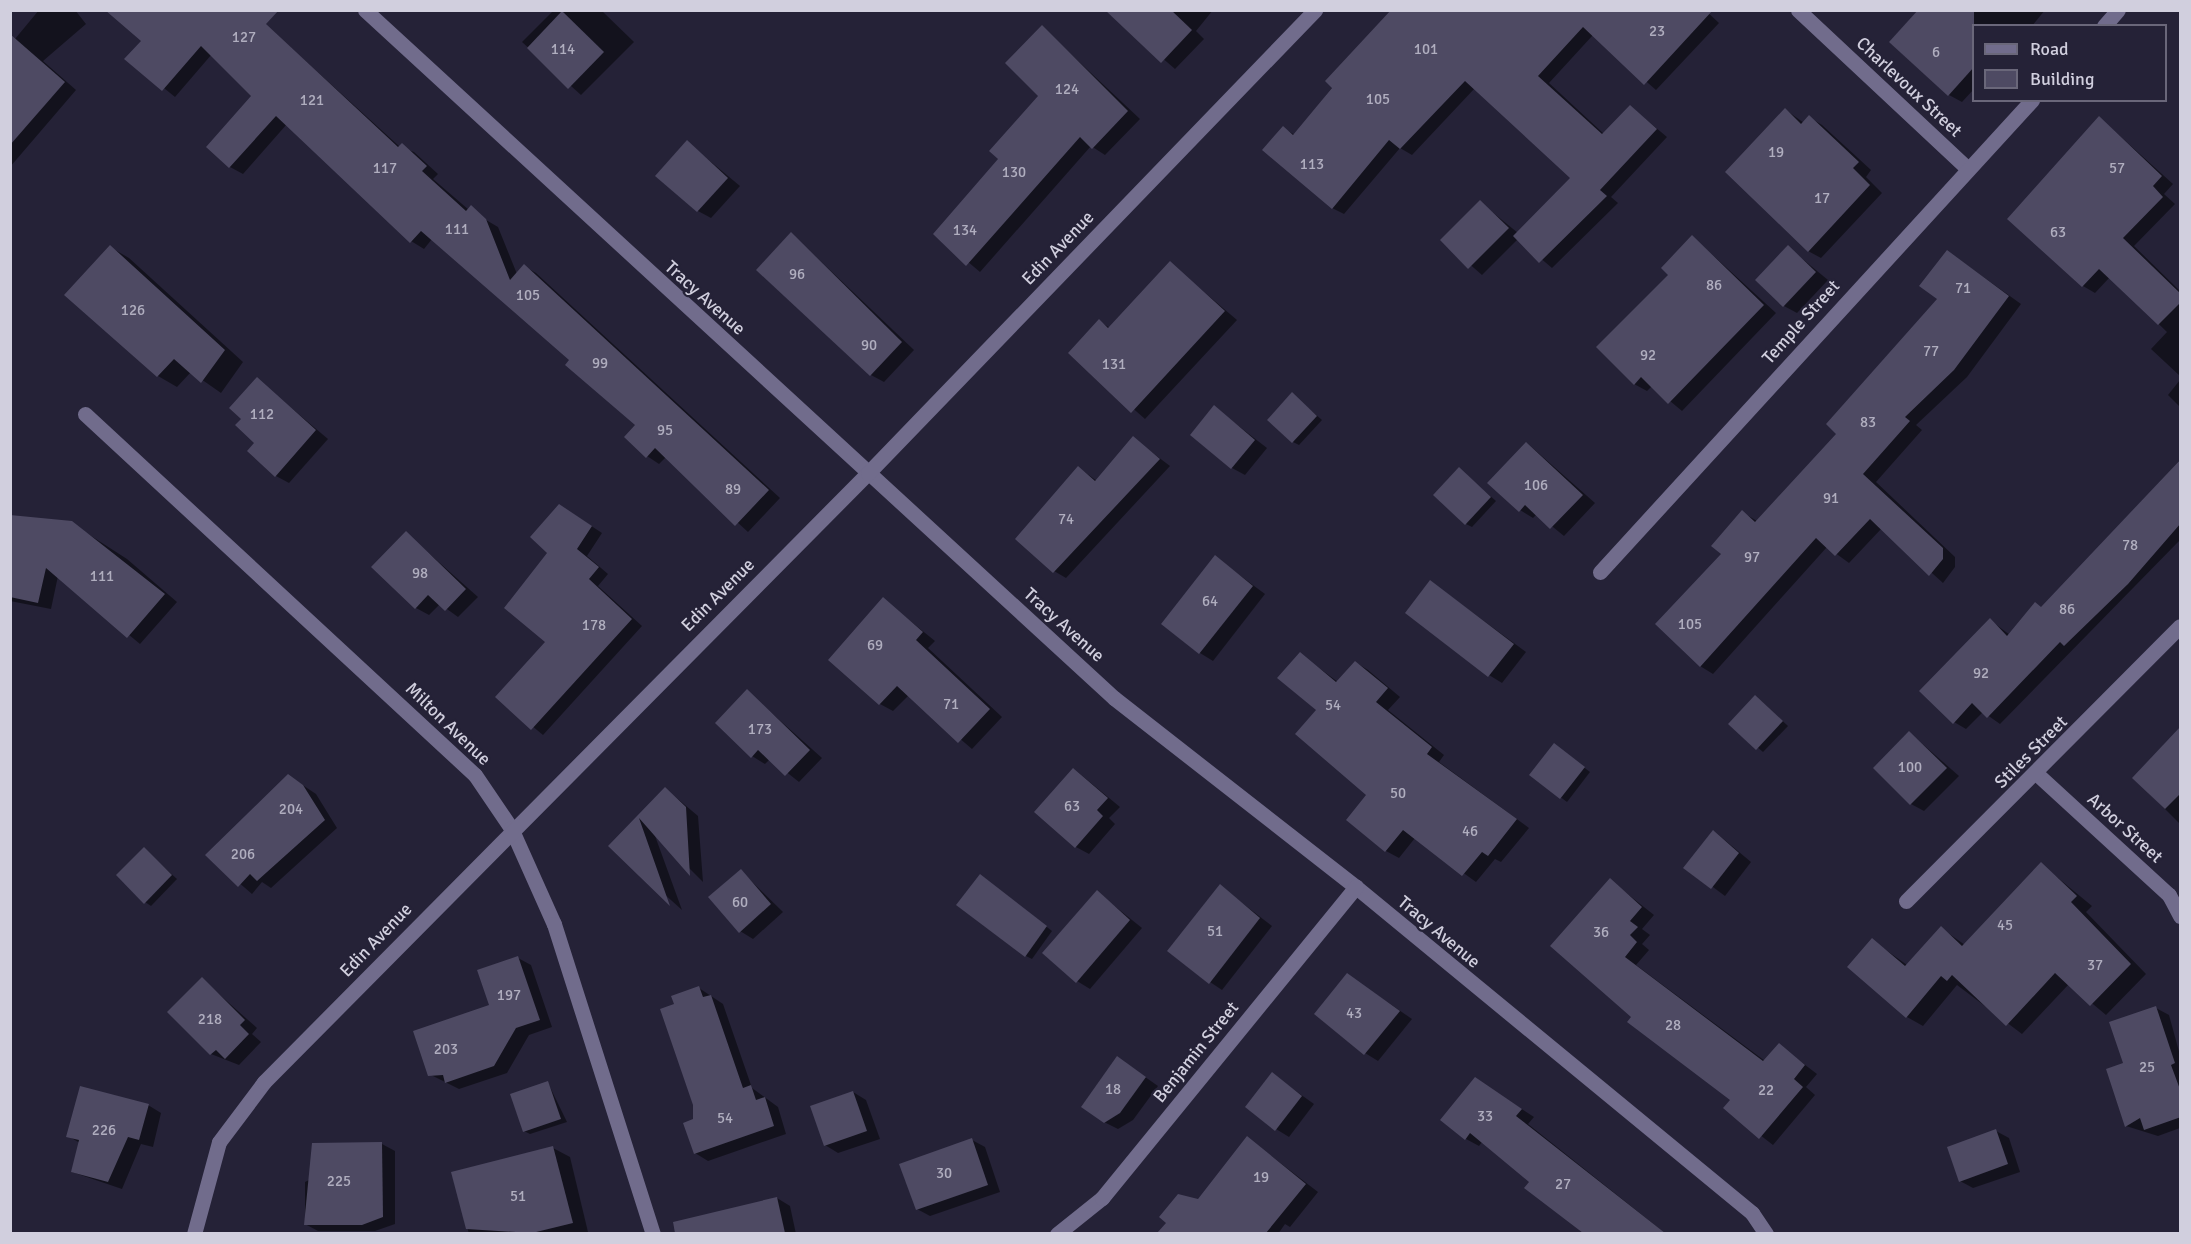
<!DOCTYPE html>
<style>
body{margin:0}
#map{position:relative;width:2191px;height:1244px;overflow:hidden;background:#252237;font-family:Signika,sans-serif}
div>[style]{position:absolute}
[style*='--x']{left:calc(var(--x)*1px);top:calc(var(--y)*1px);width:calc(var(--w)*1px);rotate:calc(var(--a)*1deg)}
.shadow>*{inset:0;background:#0007}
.building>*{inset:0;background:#4e4a63}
.minor>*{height:15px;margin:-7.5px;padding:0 7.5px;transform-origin:7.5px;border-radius:7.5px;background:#716c8c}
span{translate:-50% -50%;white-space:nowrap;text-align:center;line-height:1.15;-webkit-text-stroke:4.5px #252237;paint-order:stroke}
.number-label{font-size:15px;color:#b0aebf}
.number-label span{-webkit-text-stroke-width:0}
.street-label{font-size:18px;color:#d1cfde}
.frame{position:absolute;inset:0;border:12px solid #d1cfde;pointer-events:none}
.legend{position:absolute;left:1972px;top:24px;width:195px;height:78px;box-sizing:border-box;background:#252237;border:2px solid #6a677a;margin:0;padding:8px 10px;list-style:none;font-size:18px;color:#d1cfde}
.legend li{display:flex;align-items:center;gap:12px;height:30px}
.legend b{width:30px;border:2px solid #6a677a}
</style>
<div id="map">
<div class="shadow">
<i style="clip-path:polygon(39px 10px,75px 10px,86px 24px,43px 61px,76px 90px,10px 167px,10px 45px)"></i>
<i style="clip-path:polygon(554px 10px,601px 10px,634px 42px,581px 95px,522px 42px)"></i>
<i style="clip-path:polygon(1213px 10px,1196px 31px,1204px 39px,1175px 69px,1108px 11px)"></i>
<i style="clip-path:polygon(1393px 10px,1705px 10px,1719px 23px,1656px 90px,1593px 35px,1549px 83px,1604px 134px,1630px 106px,1667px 137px,1611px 197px,1618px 203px,1552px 268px,1518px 239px,1482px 275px,1442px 240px,1480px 202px,1518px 233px,1572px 178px,1475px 88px,1412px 155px,1400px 148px,1344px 214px,1332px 208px,1283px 128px,1295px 135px)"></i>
<i style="clip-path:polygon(1920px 10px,2045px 10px,2032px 26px,1974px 26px,1974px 89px,1962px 102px,1949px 95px)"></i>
<i style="clip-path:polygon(257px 17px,400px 147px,414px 152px,438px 174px,433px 179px,469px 210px,498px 227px,517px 274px,524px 266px,536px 273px,780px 498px,748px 532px,666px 457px,659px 464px,647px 456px,637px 425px,571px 360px,432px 239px,424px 249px,411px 241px,287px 124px,243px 174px,230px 167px,208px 147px,254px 95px,212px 54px,175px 97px,127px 58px)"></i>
<i style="clip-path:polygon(1042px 27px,1140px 119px,1105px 155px,1091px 146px,980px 272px,935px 234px,1000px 159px,1040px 96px)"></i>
<i style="clip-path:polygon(1786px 110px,1804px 123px,1809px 117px,1822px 125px,1871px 170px,1866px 177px,1882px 193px,1821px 258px,1808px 251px)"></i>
<i style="clip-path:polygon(2100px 118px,2173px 184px,2164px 194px,2175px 204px,2134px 246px,2180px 291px,2180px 376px,2151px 349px,2167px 332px,2110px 277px,2095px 293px,2083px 286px)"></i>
<i style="clip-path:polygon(687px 142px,740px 186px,711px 218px,698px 211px)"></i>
<i style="clip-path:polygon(792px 234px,914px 350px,884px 382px,871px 375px)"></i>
<i style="clip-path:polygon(1693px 237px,1776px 313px,1682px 411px,1652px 386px,1647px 391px,1634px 384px,1670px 275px)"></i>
<i style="clip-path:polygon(110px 247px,129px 258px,243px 362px,221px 393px,191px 372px,177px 387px,158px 376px,66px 294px)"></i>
<i style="clip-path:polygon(1788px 247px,1828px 280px,1797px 313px,1784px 306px)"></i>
<i style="clip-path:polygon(1947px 251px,2021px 304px,1967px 377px,1916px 425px,1922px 430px,1876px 482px,1955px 557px,1955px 567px,1943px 583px,1882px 528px,1849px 563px,1827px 547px,1713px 674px,1700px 666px,1723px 554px,1742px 512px,1757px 521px,1838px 434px,1939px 299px)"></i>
<i style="clip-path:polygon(1170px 263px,1237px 320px,1145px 419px,1070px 353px,1099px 321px,1110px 328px)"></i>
<i style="clip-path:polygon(257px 379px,328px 439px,289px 483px,276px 476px,243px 418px)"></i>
<i style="clip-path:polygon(2180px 380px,2180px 407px,2168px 395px)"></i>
<i style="clip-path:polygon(1292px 394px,1322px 420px,1299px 445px,1293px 442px)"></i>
<i style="clip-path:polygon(1214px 407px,1267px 448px,1245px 475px,1232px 468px)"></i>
<i style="clip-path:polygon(1133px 438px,1170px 466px,1066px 578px,1054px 571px,1079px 468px,1097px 481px)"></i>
<i style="clip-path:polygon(1527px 443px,1595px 503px,1564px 536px,1537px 514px,1533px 518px,1520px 510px)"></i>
<i style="clip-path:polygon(2180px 460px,2180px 540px,2000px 724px,1983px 712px,1966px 729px,1954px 722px,1990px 620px,2010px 635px,2042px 608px)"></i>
<i style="clip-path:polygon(1459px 469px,1496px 501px,1472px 527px,1466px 524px)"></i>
<i style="clip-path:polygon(570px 512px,602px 533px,587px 556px,608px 574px,598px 586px,642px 626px,543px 735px,497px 697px,547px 642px,549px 552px)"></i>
<i style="clip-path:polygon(10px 516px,71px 523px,127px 559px,177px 602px,140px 644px,58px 576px,51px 609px,10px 601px)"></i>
<i style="clip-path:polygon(406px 533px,478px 597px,458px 617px,440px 604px,429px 615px,416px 608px)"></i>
<i style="clip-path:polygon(1215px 557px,1265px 594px,1213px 661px,1200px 653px)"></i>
<i style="clip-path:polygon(1431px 582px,1526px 652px,1502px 683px,1489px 675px)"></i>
<i style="clip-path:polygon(883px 599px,935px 641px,928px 648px,1002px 717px,972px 749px,909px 695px,893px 711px,880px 704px)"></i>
<i style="clip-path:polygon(1300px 654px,1338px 682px,1355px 662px,1368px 670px,1400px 697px,1388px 710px,1444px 755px,1439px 762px,1529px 828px,1501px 862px,1495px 859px,1476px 882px,1415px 838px,1399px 858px,1386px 851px,1368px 795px,1318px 710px)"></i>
<i style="clip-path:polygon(747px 691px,822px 758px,799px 782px,770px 759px,765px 764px,752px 756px)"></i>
<i style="clip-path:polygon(1761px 701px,1788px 726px,1763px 752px,1730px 724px)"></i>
<i style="clip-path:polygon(2180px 729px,2180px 824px,2134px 778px)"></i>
<i style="clip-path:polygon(1910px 733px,1959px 776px,1924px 811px,1911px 804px)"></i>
<i style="clip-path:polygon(1560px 749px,1590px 772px,1567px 802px,1531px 775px)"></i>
<i style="clip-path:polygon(1074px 769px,1120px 807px,1109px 818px,1115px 824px,1089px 854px,1076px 847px)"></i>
<i style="clip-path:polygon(289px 776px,316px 794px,337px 828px,271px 888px,262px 882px,252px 894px,207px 855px)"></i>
<i style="clip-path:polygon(666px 789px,698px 816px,703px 882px,654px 833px,682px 910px,611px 846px)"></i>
<i style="clip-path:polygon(1714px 831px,1751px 862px,1725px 896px,1686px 867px)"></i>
<i style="clip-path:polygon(144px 849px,177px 879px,151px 906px,145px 902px)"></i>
<i style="clip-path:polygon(2041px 864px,2092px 906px,2086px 912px,2146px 974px,2106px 1015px,2069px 984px,2022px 1034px,1957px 985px,1923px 1026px,1907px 1017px,1872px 940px,1907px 965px,1941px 928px,1965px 945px)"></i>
<i style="clip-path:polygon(741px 871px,783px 912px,753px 939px,740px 931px)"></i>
<i style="clip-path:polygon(987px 880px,1052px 931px,1032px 959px,1026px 956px)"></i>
<i style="clip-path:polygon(1610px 880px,1654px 915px,1642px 929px,1650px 935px,1642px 944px,1649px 950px,1636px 965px,1765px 1061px,1779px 1045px,1817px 1074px,1806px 1087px,1815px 1095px,1773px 1145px,1725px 1108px,1732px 1100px,1633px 1017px)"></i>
<i style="clip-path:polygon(1220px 886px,1272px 926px,1222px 990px,1210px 982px)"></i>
<i style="clip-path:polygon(1097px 892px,1142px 928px,1090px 989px,1077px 981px)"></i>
<i style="clip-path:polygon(518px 958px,531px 965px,552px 1027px,529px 1035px,507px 1073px,459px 1089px,429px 1074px,491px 1006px)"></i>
<i style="clip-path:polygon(1348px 975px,1412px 1019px,1378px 1061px,1365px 1053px)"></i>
<i style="clip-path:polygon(202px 979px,257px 1028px,252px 1034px,261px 1042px,239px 1065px,211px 1054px)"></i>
<i style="clip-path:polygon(699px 988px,723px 1004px,752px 1088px,778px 1107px,786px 1134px,708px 1161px,695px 1153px,694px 1105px,676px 1005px)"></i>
<i style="clip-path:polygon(2156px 1008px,2169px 1015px,2180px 1055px,2180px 1128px,2158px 1136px,2126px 1126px,2125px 1064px)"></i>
<i style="clip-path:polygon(1118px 1058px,1158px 1086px,1133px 1120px,1118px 1129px,1104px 1122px)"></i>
<i style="clip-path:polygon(1272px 1074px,1314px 1104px,1289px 1137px,1276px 1129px)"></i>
<i style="clip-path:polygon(1475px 1079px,1534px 1117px,1528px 1124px,1666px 1234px,1586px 1234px,1526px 1188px,1531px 1182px,1482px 1142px,1479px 1146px,1466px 1139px)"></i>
<i style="clip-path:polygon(548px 1083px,567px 1122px,530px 1134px,524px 1131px)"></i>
<i style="clip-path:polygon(853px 1092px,866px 1100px,880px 1139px,838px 1153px,825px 1145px)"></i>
<i style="clip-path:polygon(148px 1105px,161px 1113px,153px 1147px,141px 1144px,122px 1189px,72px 1172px,80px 1143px,68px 1136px)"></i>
<i style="clip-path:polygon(1996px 1131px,2009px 1138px,2020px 1172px,1973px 1188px,1960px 1181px)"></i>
<i style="clip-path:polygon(1248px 1138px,1318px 1192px,1290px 1227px,1285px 1224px,1278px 1234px,1162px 1231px,1198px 1201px)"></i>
<i style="clip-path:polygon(972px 1140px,985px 1147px,1000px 1192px,930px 1216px,917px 1209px)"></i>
<i style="clip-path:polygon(382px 1144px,395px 1151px,395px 1224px,375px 1231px,318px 1231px,305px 1224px,305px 1182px)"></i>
<i style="clip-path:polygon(553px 1148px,570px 1157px,588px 1232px,469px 1234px,453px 1173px)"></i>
<i style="clip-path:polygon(777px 1198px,790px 1206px,796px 1234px,742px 1234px,736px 1208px)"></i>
</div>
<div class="building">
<i style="clip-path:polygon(105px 10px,279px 10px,266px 24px,398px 147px,402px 143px,427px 166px,422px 171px,466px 211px,471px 205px,486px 219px,510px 280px,524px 264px,769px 490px,735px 526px,655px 448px,646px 458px,624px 437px,635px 425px,565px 365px,569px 360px,421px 231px,410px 243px,276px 116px,229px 168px,206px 147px,251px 96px,201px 46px,162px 91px,124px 59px,141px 41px)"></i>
<i style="clip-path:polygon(1105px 10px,1171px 10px,1192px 30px,1161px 63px)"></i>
<i style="clip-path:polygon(1391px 10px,1713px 10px,1644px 85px,1583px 27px,1538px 76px,1602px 134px,1630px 105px,1657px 129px,1600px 190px,1607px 196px,1539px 263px,1513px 236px,1570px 178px,1465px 81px,1400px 149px,1389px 140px,1332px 209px,1262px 150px,1283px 126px,1293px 135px,1332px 88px,1325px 81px)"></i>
<i style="clip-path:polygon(1918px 10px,1974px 10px,1974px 67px,1948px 96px,1889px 42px)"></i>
<i style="clip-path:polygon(562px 11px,604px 52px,568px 89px,527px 48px)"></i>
<i style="clip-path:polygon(1042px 25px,1128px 111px,1092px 149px,1080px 137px,966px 266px,933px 234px,998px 159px,989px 151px,1038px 96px,1005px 63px)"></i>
<i style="clip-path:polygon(10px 34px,65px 82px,10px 145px)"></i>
<i style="clip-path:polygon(1785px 108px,1801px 124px,1809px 115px,1859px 162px,1853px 168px,1870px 185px,1808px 252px,1725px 172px)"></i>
<i style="clip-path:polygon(2099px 116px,2162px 176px,2153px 186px,2163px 197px,2123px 238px,2181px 294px,2181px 302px,2158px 325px,2099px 269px,2082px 287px,2007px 219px)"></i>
<i style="clip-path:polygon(687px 140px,728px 178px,697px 212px,655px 176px)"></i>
<i style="clip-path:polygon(1480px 200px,1509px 228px,1468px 269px,1440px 240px)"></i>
<i style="clip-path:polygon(791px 232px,902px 342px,870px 376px,756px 270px)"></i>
<i style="clip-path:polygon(1692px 235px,1764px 305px,1668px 404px,1641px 377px,1634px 385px,1596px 347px,1668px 275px,1661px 268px)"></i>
<i style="clip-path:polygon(110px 245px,225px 350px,201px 383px,174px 359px,157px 377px,64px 295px)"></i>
<i style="clip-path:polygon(1788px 245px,1816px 272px,1783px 307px,1755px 280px)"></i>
<i style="clip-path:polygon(1947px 250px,2009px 296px,1954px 370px,1905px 417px,1910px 421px,1863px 474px,1943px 548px,1943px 559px,1929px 576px,1870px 519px,1835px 556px,1816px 538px,1700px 667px,1655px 624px,1721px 554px,1711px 546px,1742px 510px,1755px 522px,1836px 434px,1826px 424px,1937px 299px,1919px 286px)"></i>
<i style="clip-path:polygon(1170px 261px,1225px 311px,1131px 413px,1068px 353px,1099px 319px,1108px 328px)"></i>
<i style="clip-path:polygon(257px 377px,316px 430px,275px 477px,247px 451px,254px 443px,235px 425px,241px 419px,229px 408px)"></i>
<i style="clip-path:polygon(1292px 392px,1317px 416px,1292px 443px,1267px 420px)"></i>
<i style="clip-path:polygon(1214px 405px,1255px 440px,1231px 469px,1190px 435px)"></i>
<i style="clip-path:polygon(1133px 436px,1160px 459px,1053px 573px,1015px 539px,1078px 466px,1095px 481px)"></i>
<i style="clip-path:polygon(1526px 442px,1583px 495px,1550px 529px,1525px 505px,1519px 512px,1487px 483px)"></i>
<i style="clip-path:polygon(2181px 459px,2181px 523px,2128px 584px,2064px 646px,2060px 642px,1987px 718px,1972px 703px,1953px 724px,1919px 691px,1990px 618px,2007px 636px,2035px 602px,2041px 607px)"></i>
<i style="clip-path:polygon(1459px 467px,1491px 497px,1465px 525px,1433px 495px)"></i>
<i style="clip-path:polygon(559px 504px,592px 526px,577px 549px,599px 567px,589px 579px,632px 619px,531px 730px,495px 697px,545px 642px,504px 608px,547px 553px,530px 537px)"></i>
<i style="clip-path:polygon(10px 515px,72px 521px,165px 594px,127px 638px,46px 568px,38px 603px,10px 597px)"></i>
<i style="clip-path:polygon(406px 531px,466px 589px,445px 611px,428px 595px,415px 609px,371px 567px)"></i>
<i style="clip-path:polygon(1215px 555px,1253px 586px,1199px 654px,1161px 624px)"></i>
<i style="clip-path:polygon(1430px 580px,1514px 644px,1488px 677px,1405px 613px)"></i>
<i style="clip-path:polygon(883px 597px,923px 632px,916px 640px,990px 709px,958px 743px,897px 686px,879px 705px,828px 660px)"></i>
<i style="clip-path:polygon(1300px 652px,1336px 682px,1355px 661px,1388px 688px,1376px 702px,1432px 747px,1427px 754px,1517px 819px,1488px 856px,1482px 852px,1462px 876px,1403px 830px,1385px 852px,1346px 820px,1366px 795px,1295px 734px,1316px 710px,1277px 678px)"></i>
<i style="clip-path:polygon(747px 689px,810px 750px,785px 776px,758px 750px,751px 758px,715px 723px)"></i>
<i style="clip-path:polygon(1755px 695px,1783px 721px,1756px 750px,1728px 724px)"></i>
<i style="clip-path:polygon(2181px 726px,2181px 793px,2165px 809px,2132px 778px)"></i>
<i style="clip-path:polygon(1909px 731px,1947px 768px,1910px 805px,1873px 768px)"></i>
<i style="clip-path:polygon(1554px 743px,1585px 767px,1560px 799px,1529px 775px)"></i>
<i style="clip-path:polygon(1073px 768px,1108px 798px,1097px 810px,1103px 816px,1075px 848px,1034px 812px)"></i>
<i style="clip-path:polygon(288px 774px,303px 785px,325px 820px,257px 881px,250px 874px,238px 887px,205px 855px)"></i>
<i style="clip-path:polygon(665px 787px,686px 807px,690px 876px,639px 818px,670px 906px,608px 846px)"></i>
<i style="clip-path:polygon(1713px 830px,1739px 853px,1711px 889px,1683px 868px)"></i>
<i style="clip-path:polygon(144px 847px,172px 875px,144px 904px,116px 875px)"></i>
<i style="clip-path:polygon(2041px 862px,2077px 896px,2071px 902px,2131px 964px,2090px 1006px,2055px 973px,2006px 1026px,1952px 975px,1947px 981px,1941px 976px,1906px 1018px,1847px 967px,1872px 938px,1905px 966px,1941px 926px,1962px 946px)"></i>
<i style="clip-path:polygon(741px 869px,771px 904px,739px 933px,708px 897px)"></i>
<i style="clip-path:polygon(980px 874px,1047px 926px,1025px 957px,956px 905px)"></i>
<i style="clip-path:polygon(1610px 878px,1642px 907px,1630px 921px,1638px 927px,1630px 935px,1637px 942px,1625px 957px,1763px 1061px,1779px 1043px,1805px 1065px,1794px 1079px,1803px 1087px,1759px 1139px,1723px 1108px,1730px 1100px,1627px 1022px,1631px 1017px,1550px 946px)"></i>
<i style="clip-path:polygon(1220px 884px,1260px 918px,1209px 984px,1167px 951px)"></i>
<i style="clip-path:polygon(1097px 890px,1130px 920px,1076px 983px,1042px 953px)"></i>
<i style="clip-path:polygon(518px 956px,540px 1020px,516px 1028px,494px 1066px,445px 1083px,443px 1075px,428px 1076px,413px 1031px,489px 1005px,477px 970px)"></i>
<i style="clip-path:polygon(1347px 973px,1400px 1011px,1364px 1055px,1314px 1014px)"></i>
<i style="clip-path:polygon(202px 977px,245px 1020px,240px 1025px,249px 1034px,225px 1059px,216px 1050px,210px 1055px,167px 1012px)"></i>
<i style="clip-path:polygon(699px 986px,703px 997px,711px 995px,743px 1088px,751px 1085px,756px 1100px,765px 1097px,774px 1126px,694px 1154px,683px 1123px,693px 1119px,693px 1105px,660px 1009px,674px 1004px,671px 996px)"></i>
<i style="clip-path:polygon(2156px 1006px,2175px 1063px,2171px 1065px,2181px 1092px,2181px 1117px,2144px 1130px,2140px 1118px,2125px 1127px,2106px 1069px,2123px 1063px,2109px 1022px)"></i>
<i style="clip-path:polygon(1117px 1056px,1146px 1077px,1120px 1113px,1104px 1123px,1081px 1107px)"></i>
<i style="clip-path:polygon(1272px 1072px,1302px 1096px,1275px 1131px,1245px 1107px)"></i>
<i style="clip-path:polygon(1475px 1077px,1522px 1109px,1516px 1116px,1665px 1233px,1583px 1233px,1524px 1188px,1529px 1182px,1470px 1133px,1465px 1140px,1440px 1120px)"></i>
<i style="clip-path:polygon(548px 1081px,561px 1119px,523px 1132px,510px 1094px)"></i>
<i style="clip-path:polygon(80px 1086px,149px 1104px,139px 1140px,128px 1137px,108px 1182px,71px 1172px,79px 1140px,66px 1137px)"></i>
<i style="clip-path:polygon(853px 1091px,867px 1131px,824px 1146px,810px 1106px)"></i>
<i style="clip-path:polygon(1996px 1129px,2008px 1164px,1959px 1182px,1947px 1147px)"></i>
<i style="clip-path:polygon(1247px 1136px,1306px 1184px,1266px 1233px,1157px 1233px,1166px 1223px,1159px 1217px,1178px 1194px,1198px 1199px)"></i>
<i style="clip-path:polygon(972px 1138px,988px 1185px,916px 1210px,899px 1164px)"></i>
<i style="clip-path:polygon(382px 1142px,383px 1217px,362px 1225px,304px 1225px,312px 1143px)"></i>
<i style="clip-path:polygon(553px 1146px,573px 1223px,532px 1233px,466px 1229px,451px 1172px)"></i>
<i style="clip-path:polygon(777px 1197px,785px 1233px,675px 1233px,673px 1222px)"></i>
</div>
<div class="minor">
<i style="--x:365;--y:10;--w:1017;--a:42.57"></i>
<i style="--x:1114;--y:698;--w:307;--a:38"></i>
<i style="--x:1356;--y:887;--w:513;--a:39.46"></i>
<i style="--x:1752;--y:1213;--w:25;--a:56"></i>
<i style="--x:1798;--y:10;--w:231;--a:43.1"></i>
<i style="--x:2104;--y:26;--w:21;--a:-49"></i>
<i style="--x:85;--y:414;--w:531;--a:42.79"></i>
<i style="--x:475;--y:775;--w:64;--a:55.8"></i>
<i style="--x:511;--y:828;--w:105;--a:65.9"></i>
<i style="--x:554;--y:924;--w:325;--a:72.3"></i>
<i style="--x:1600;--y:572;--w:640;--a:-47.53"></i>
<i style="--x:2037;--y:774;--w:179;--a:42.5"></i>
<i style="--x:2169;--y:895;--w:24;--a:62"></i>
<i style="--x:1906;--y:901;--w:388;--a:-45.1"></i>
<i style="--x:194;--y:1234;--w:95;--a:-74.8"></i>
<i style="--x:219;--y:1142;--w:75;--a:-53.1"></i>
<i style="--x:264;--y:1082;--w:858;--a:-45.24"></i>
<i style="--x:868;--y:473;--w:644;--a:-46.01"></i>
<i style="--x:1057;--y:1234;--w:58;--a:-38.7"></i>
<i style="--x:1102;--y:1198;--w:402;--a:-50.8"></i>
</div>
<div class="number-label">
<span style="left:1657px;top:32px">23</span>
<span style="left:244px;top:38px">127</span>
<span style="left:563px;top:50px">114</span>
<span style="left:1426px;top:50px">101</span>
<span style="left:1936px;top:53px">6</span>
<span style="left:1067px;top:90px">124</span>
<span style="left:1378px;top:100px">105</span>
<span style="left:312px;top:101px">121</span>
<span style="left:1776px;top:153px">19</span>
<span style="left:1312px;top:165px">113</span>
<span style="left:385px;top:169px">117</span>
<span style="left:2117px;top:169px">57</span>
<span style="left:1014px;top:173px">130</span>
<span style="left:1822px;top:199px">17</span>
<span style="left:457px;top:230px">111</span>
<span style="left:965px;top:231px">134</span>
<span style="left:2058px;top:233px">63</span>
<span style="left:797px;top:275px">96</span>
<span style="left:1714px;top:286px">86</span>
<span style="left:1963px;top:289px">71</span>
<span style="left:528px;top:296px">105</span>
<span style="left:133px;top:311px">126</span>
<span style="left:869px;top:346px">90</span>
<span style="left:1931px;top:352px">77</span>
<span style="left:1648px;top:356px">92</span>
<span style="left:600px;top:364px">99</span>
<span style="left:1114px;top:365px">131</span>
<span style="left:262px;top:415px">112</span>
<span style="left:1868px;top:423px">83</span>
<span style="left:665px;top:431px">95</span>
<span style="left:1536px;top:486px">106</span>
<span style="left:733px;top:490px">89</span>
<span style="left:1831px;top:499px">91</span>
<span style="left:1066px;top:520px">74</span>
<span style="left:2130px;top:546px">78</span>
<span style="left:1752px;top:558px">97</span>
<span style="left:420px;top:574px">98</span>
<span style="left:102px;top:577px">111</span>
<span style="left:1210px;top:602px">64</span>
<span style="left:2067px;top:610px">86</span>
<span style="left:1690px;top:625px">105</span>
<span style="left:594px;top:626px">178</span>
<span style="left:875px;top:646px">69</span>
<span style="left:1981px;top:674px">92</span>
<span style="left:951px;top:705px">71</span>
<span style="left:1333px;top:706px">54</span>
<span style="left:760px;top:730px">173</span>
<span style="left:1910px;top:768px">100</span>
<span style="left:1398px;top:794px">50</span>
<span style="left:1072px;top:807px">63</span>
<span style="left:291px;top:810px">204</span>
<span style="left:1470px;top:832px">46</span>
<span style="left:243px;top:855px">206</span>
<span style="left:740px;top:903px">60</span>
<span style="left:2005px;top:926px">45</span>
<span style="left:1215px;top:932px">51</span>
<span style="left:1601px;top:933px">36</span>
<span style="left:2095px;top:966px">37</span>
<span style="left:509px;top:996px">197</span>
<span style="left:1354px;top:1014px">43</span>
<span style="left:210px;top:1020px">218</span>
<span style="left:1673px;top:1026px">28</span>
<span style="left:446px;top:1050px">203</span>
<span style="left:2147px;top:1068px">25</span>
<span style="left:1113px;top:1090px">18</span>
<span style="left:1766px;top:1091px">22</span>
<span style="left:1485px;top:1117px">33</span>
<span style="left:725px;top:1119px">54</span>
<span style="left:104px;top:1131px">226</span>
<span style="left:944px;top:1174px">30</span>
<span style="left:1261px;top:1178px">19</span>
<span style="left:339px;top:1182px">225</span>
<span style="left:1563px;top:1185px">27</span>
<span style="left:518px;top:1197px">51</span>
</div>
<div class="street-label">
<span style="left:1909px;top:87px;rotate:43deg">Charlevoux Street</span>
<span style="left:1058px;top:248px;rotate:-46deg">Edin Avenue</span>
<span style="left:705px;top:298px;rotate:42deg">Tracy Avenue</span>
<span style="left:1801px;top:322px;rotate:-48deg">Temple Street</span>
<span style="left:718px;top:595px;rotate:-45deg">Edin Avenue</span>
<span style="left:1064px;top:625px;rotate:42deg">Tracy Avenue</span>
<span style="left:448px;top:724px;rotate:44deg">Milton Avenue</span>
<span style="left:2031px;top:752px;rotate:-45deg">Stiles Street</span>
<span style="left:2125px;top:828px;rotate:42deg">Arbor Street</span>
<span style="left:1439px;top:932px;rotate:40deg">Tracy Avenue</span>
<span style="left:376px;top:940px;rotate:-46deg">Edin Avenue</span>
<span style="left:1196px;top:1052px;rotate:-51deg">Benjamin Street</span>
</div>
<div class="frame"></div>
<ul class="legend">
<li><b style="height:8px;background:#716c8c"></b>Road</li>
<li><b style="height:16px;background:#4e4a63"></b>Building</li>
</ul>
</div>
